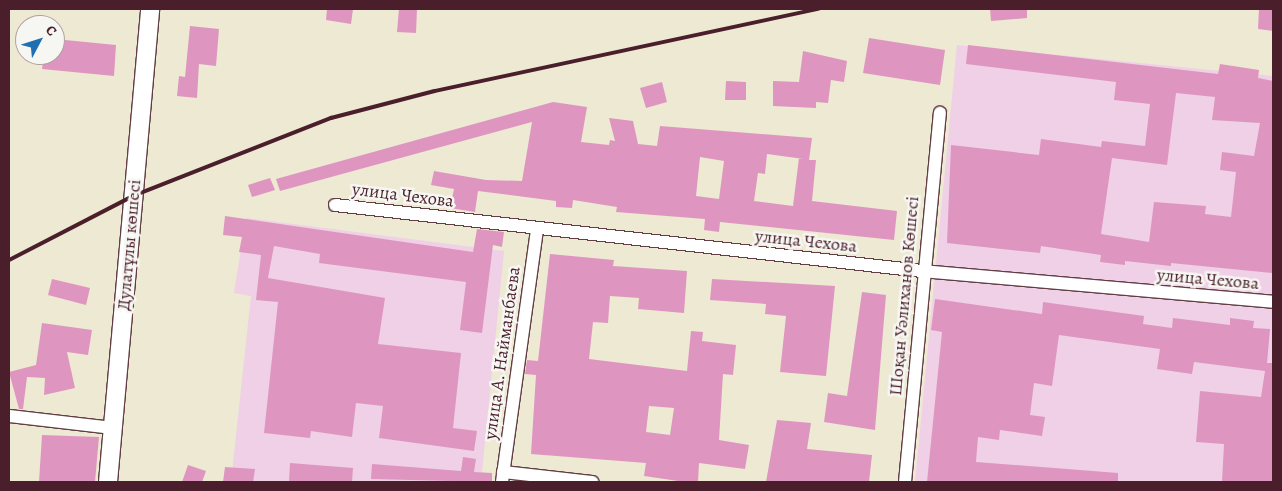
<!DOCTYPE html>
<meta charset="utf-8">
<style>
body{margin:0}
#map{position:relative;width:1282px;height:491px;overflow:hidden;background:#ede9d3;font-family:Alegreya,serif}
div>[style]{position:absolute}
[style*='--x']{left:calc(var(--x)*1px);top:calc(var(--y)*1px);width:calc(var(--w)*1px);rotate:calc(var(--a)*1deg)}
.built>*{inset:0;background:#efd0e6}
.building>*{inset:0;background:#de96c1}
.roads{filter:drop-shadow(1px 0 #623d44) drop-shadow(-1px 0 #623d44) drop-shadow(0 1px #623d44) drop-shadow(0 -1px #623d44)}
.street>*{height:12px;margin:-6px;padding:0 6px;transform-origin:6px;border-radius:6px;background:#fff}
.secondary>*{height:18px;margin:-9px;padding:0 9px;transform-origin:9px;border-radius:9px;background:#fff}
.rail>*{height:4px;margin:-2px;padding:0 2px;transform-origin:2px;border-radius:2px;background:#4a1f2b}
span{translate:-50% -50%;white-space:nowrap;text-align:center;line-height:1.15;-webkit-text-stroke:5px #f6f6f2;paint-order:stroke}
.street-label{font-size:18px;color:#4a1f2b}
.frame{position:absolute;inset:0;border:10px solid #4a1f2b;pointer-events:none}
.north{position:absolute;left:15px;top:15px;width:50px;height:50px;box-sizing:border-box;background:#f6f6f2;border:1px solid #b1a0a2;border-radius:50%;rotate:50deg;font-size:14px;font-weight:700;line-height:20px;text-align:center;color:#4a1f2b}
.north::after{content:'';display:block;margin:auto;width:18px;height:22px;background:#1f6fb2;clip-path:polygon(50% 0,100% 100%,50% 72%,0 100%)}
</style>
<div id="map">
<div class="built">
<i style="clip-path:polygon(957px 45px,1273px 76px,1273px 368px,1262px 482px,915px 482px)"></i>
<i style="clip-path:polygon(246px 218px,504px 251px,481px 482px,231px 482px,251px 296px,234px 293px)"></i>
</div>
<div class="building">
<i style="clip-path:polygon(327px 9px,353px 9px,351px 24px,326px 20px)"></i>
<i style="clip-path:polygon(399px 9px,417px 9px,416px 33px,397px 32px)"></i>
<i style="clip-path:polygon(990px 9px,1027px 9px,1027px 18px,991px 21px)"></i>
<i style="clip-path:polygon(1259px 9px,1273px 9px,1273px 31px,1258px 29px)"></i>
<i style="clip-path:polygon(190px 26px,219px 29px,216px 66px,199px 64px,197px 98px,177px 96px,179px 76px,185px 77px)"></i>
<i style="clip-path:polygon(869px 38px,945px 50px,940px 85px,863px 73px)"></i>
<i style="clip-path:polygon(55px 39px,116px 45px,114px 76px,42px 69px,44px 55px,55px 55px)"></i>
<i style="clip-path:polygon(evenodd,968px 45px,1218px 74px,1220px 64px,1259px 70px,1258px 78px,1273px 81px,1272px 273px,1171px 263px,1171px 266px,1125px 261px,1125px 265px,1100px 262px,1101px 255px,1041px 246px,1040px 253px,947px 243px,951px 145px,1039px 155px,1041px 139px,1101px 147px,1102px 141px,1145px 146px,1150px 104px,1114px 100px,1116px 82px,966px 64px,968px 45px,1176px 93px,1215px 97px,1212px 120px,1260px 123px,1254px 156px,1222px 152px,1220px 170px,1236px 172px,1231px 217px,1205px 214px,1206px 206px,1154px 202px,1149px 242px,1101px 234px,1112px 158px,1167px 165px,1176px 93px)"></i>
<i style="clip-path:polygon(803px 51px,847px 61px,844px 82px,831px 80px,828px 103px,816px 102px,816px 108px,773px 106px,773px 81px,799px 82px)"></i>
<i style="clip-path:polygon(726px 81px,746px 82px,746px 100px,725px 100px)"></i>
<i style="clip-path:polygon(662px 82px,667px 102px,646px 108px,640px 88px)"></i>
<i style="clip-path:polygon(evenodd,553px 102px,587px 107px,581px 142px,609px 145px,610px 140px,615px 141px,609px 118px,633px 121px,638px 144px,657px 146px,660px 126px,812px 138px,809px 160px,816px 160px,812px 201px,897px 211px,894px 240px,720px 222px,719px 232px,704px 230px,705px 219px,616px 212px,617px 207px,573px 200px,572px 208px,556px 207px,556px 201px,478px 191px,475px 212px,450px 208px,454px 189px,431px 185px,434px 171px,486px 180px,522px 181px,532px 122px,280px 191px,276px 179px,553px 102px,767px 154px,804px 159px,799px 158px,793px 206px,754px 201px,758px 173px,765px 174px,767px 154px,553px 102px,700px 157px,724px 161px,719px 199px,696px 196px,700px 157px)"></i>
<i style="clip-path:polygon(270px 178px,275px 190px,252px 197px,248px 185px)"></i>
<i style="clip-path:polygon(225px 216px,473px 252px,477px 229px,504px 232px,502px 247px,493px 245px,482px 333px,460px 330px,466px 282px,319px 263px,320px 254px,274px 246px,268px 278px,385px 298px,378px 344px,461px 353px,453px 428px,477px 431px,474px 451px,379px 438px,383px 406px,356px 403px,352px 437px,311px 431px,310px 438px,264px 433px,278px 302px,256px 300px,261px 255px,239px 252px,242px 237px,223px 235px)"></i>
<i style="clip-path:polygon(evenodd,550px 254px,614px 260px,613px 266px,687px 271px,684px 313px,638px 309px,639px 298px,610px 296px,608px 323px,593px 322px,589px 359px,687px 371px,691px 331px,703px 332px,702px 341px,736px 345px,733px 375px,723px 374px,719px 440px,749px 445px,745px 469px,699px 463px,698px 482px,685px 482px,644px 476px,646px 463px,531px 454px,536px 375px,525px 374px,527px 360px,538px 361px,550px 254px,649px 406px,674px 408px,670px 435px,646px 432px,649px 406px)"></i>
<i style="clip-path:polygon(52px 279px,90px 288px,86px 305px,48px 295px)"></i>
<i style="clip-path:polygon(712px 279px,835px 286px,826px 376px,780px 372px,786px 316px,765px 314px,766px 304px,710px 300px)"></i>
<i style="clip-path:polygon(862px 292px,886px 295px,875px 430px,824px 422px,828px 393px,847px 396px)"></i>
<i style="clip-path:polygon(935px 299px,1042px 314px,1043px 302px,1144px 316px,1143px 324px,1172px 328px,1173px 318px,1230px 325px,1230px 318px,1254px 321px,1253px 328px,1270px 329px,1267px 363px,1273px 363px,1273px 482px,1222px 482px,1224px 444px,1196px 442px,1200px 391px,1261px 397px,1265px 371px,1194px 362px,1192px 374px,1157px 369px,1160px 349px,1059px 335px,1052px 386px,1034px 383px,1030px 415px,1045px 417px,1042px 436px,1000px 430px,999px 440px,978px 437px,976px 462px,1118px 473px,1118px 482px,927px 482px,942px 332px,931px 330px)"></i>
<i style="clip-path:polygon(42px 323px,92px 330px,88px 355px,67px 352px,75px 388px,44px 395px,45px 378px,27px 377px,23px 409px,19px 409px,9px 372px,36px 365px)"></i>
<i style="clip-path:polygon(777px 420px,811px 423px,807px 449px,872px 455px,869px 482px,766px 482px)"></i>
<i style="clip-path:polygon(42px 435px,99px 437px,95px 482px,39px 482px)"></i>
<i style="clip-path:polygon(463px 457px,476px 459px,474px 472px,492px 473px,492px 482px,371px 479px,372px 464px,461px 471px)"></i>
<i style="clip-path:polygon(290px 463px,353px 468px,352px 482px,289px 482px)"></i>
<i style="clip-path:polygon(188px 465px,206px 471px,202px 482px,182px 482px)"></i>
<i style="clip-path:polygon(225px 467px,255px 469px,253px 482px,223px 482px)"></i>
</div>
<div class="roads">
<div class="street">
<i style="--x:335;--y:205;--w:591;--a:6.42"></i>
<i style="--x:922;--y:271;--w:352;--a:5"></i>
<i style="--x:9;--y:416;--w:105;--a:6.6"></i>
<i style="--x:503;--y:472;--w:90;--a:6.4"></i>
<i style="--x:502;--y:482;--w:255;--a:-82.1"></i>
<i style="--x:905;--y:482;--w:371;--a:-84.6"></i>
</div>
<div class="secondary">
<i style="--x:108;--y:482;--w:475;--a:-84.9"></i>
</div>
</div>
<div class="rail">
<i style="--x:9;--y:260;--w:140;--a:-27.3"></i>
<i style="--x:133;--y:196;--w:213;--a:-21.5"></i>
<i style="--x:331;--y:118;--w:107;--a:-14.6"></i>
<i style="--x:435;--y:91;--w:392;--a:-12.1"></i>
</div>
<div class="street-label">
<span style="left:403px;top:195px;rotate:7deg">улица Чехова</span>
<span style="left:806px;top:241px;rotate:6deg">улица Чехова</span>
<span style="left:129px;top:245px;rotate:-85deg">Дулатұлы көшесі</span>
<span style="left:1208px;top:279px;rotate:5deg">улица Чехова</span>
<span style="left:904px;top:296px;rotate:-85deg">Шоқан Уәлиханов Көшесі</span>
<span style="left:502px;top:353px;rotate:-82deg">улица А. Найманбаева</span>
</div>
<div class="frame"></div>
<div class="north">С</div>
</div>
